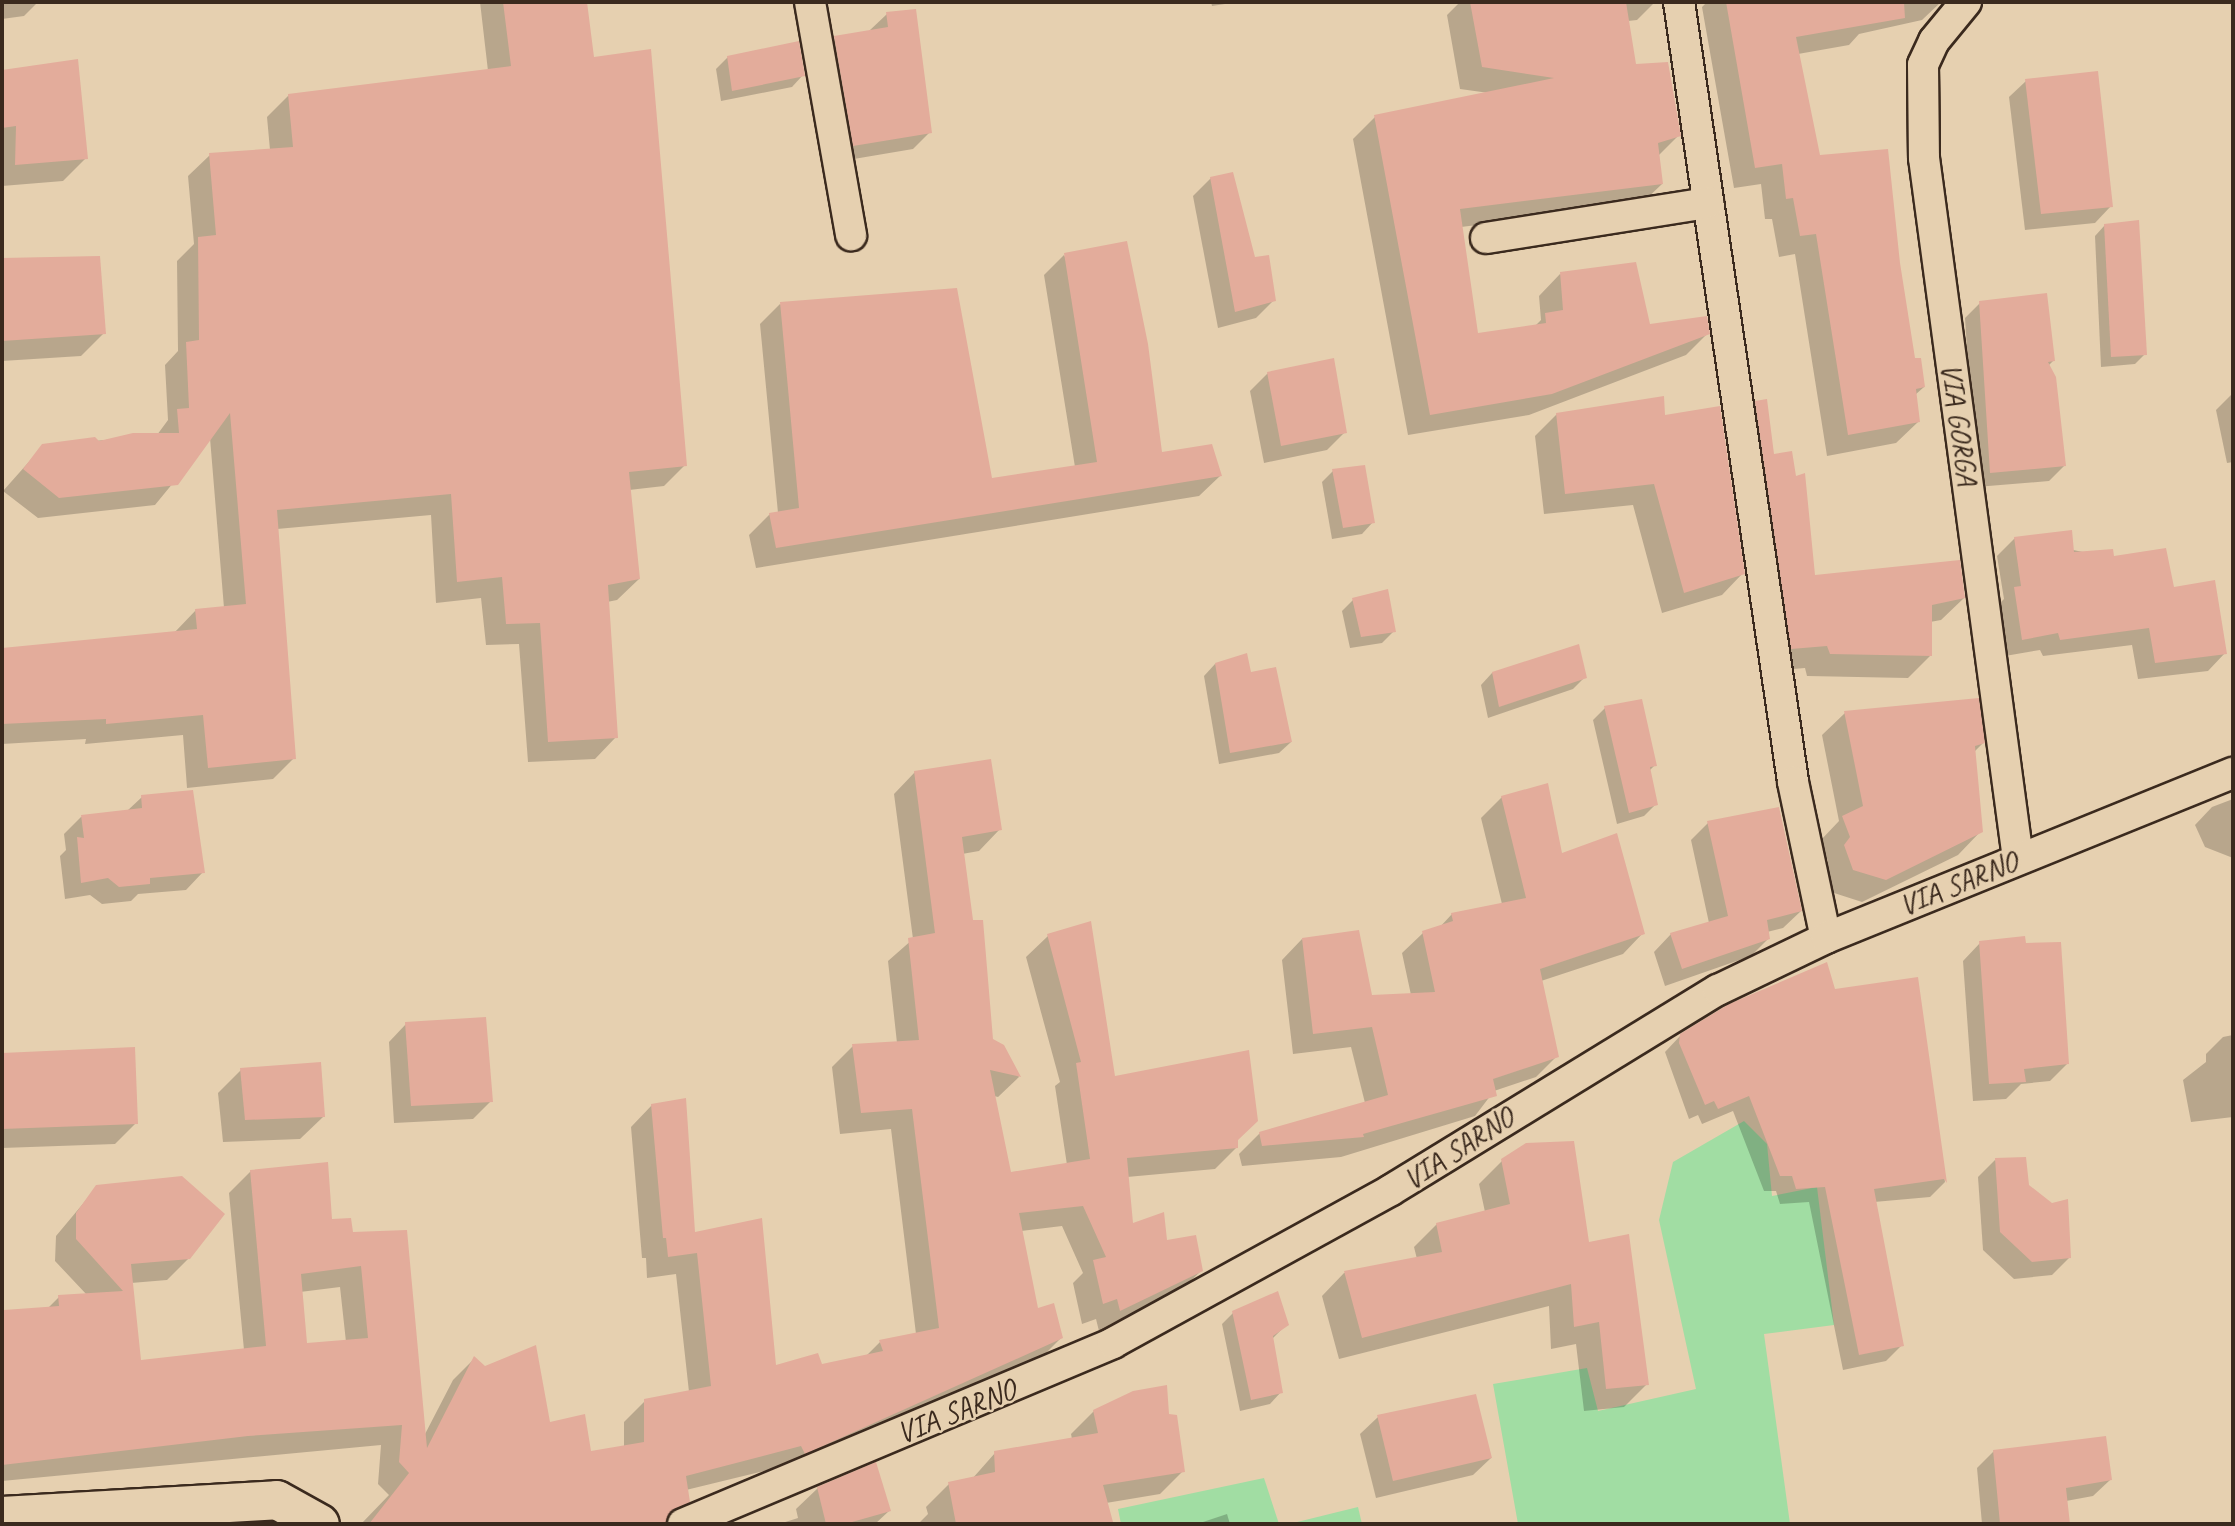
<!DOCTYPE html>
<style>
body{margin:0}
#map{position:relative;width:2235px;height:1526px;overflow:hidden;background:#e6d0b0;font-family:Caveat,sans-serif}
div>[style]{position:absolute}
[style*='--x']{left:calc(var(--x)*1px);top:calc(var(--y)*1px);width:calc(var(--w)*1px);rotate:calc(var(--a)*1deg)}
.green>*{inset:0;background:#a1dda3}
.shadow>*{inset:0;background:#0003}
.building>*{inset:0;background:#e3ac9b}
.roads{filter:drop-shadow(2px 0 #3b2a1e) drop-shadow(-2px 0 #3b2a1e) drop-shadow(0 2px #3b2a1e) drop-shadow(0 -2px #3b2a1e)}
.street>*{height:30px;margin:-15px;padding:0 15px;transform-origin:15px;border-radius:15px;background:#e6d0b0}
.secondary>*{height:38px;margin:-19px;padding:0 19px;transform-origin:19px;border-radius:19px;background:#e6d0b0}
span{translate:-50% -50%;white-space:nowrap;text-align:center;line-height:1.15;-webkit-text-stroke:5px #e6d0b0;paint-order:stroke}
.street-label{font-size:30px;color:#3b2a1e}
.frame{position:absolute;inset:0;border:4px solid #3b2a1e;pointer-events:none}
</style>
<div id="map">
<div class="green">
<i style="clip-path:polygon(1744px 1121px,1767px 1144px,1772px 1196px,1817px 1187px,1834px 1325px,1764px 1334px,1790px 1524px,1518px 1524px,1493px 1384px,1587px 1368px,1598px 1411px,1696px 1389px,1659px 1220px,1673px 1162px)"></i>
<i style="clip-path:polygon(1264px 1478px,1279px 1524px,1121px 1524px,1118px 1509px)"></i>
<i style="clip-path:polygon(1358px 1507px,1362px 1524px,1289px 1524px)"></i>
</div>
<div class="shadow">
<i style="clip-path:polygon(2px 2px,38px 2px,24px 16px,2px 19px)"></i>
<i style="clip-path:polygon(480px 2px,585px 2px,592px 59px,685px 465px,664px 486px,629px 490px,639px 579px,617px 600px,607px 602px,616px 737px,595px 759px,528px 762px,519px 644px,486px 645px,481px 598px,436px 603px,431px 515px,277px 529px,294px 758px,273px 779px,187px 788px,183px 735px,85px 744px,86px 739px,2px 744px,2px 650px,174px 633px,196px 610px,224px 608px,210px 438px,155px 505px,38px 518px,3px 491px,43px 446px,157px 435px,168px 420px,165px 365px,178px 351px,177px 261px,194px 244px,188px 176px,210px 155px,270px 150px,267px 117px,289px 95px,488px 71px)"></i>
<i style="clip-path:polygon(1211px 2px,1238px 2px,1212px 6px)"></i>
<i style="clip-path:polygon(1460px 2px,1655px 2px,1637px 20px,1628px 21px,1634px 66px,1679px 135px,1658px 156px,1662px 184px,1640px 205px,1461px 227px,1477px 335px,1535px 326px,1541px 320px,1539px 296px,1560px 274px,1649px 326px,1708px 333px,1686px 355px,1529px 415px,1408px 435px,1353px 139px,1375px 117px,1489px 93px,1460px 89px,1447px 15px)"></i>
<i style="clip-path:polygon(1707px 2px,1941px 2px,1922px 20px,1859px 34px,1849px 45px,1798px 54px,1819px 157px,1898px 264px,1913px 359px,1924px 387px,1915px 395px,1918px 422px,1896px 443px,1827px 456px,1795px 254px,1779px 257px,1772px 219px,1765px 219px,1761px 184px,1734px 188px,1702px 7px)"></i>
<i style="clip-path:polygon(887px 14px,930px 132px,913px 149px,836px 162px,817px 55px,835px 38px,869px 31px)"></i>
<i style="clip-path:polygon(728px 57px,803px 75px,792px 87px,721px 101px,716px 69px)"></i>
<i style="clip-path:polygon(76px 61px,86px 158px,63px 181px,2px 186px,2px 71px)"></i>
<i style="clip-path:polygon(2026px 81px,2111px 206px,2095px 223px,2025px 230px,2009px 97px)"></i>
<i style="clip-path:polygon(1211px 178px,1274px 300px,1256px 318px,1218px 328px,1193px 196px)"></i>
<i style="clip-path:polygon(2105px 225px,2145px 354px,2135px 364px,2101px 367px,2095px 236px)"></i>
<i style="clip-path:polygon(1064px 255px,1161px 454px,1220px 476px,1199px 496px,756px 568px,749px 535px,770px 514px,778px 513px,760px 324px,780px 304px,990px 480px,1075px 467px,1044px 275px)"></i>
<i style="clip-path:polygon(99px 257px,104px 333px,81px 356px,2px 361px,2px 260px)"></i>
<i style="clip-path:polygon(1980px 303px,2053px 361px,2048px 366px,2064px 466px,2049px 481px,1976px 487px,1965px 318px)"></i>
<i style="clip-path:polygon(1268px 373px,1345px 432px,1327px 450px,1264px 463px,1250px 391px)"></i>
<i style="clip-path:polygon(2233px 393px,2233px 462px,2227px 463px,2216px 410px)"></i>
<i style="clip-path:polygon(1756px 402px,1814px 577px,1964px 598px,1941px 620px,1930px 622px,1931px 655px,1908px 678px,1807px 676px,1805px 668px,1769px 671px,1733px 425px)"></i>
<i style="clip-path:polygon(1557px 414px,1664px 417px,1743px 573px,1722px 595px,1662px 613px,1633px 505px,1544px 514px,1535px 436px)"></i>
<i style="clip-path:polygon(1333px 471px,1373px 522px,1362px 534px,1332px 539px,1322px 482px)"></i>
<i style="clip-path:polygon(2015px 538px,2112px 558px,2173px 589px,2225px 653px,2208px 671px,2138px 679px,2132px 645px,2043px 656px,2040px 650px,2005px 656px,1997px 606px,2004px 599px,1997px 556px)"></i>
<i style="clip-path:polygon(1353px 600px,1394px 631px,1382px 643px,1350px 648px,1342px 611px)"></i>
<i style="clip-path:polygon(1215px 664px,1250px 674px,1291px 742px,1279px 753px,1219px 764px,1204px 676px)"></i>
<i style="clip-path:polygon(1492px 673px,1585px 677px,1573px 689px,1488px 718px,1481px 685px)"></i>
<i style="clip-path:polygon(1605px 708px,1655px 765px,1649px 771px,1656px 804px,1644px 816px,1617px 824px,1593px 720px)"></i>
<i style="clip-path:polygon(1845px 713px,1983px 743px,1974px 752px,1981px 831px,1958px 855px,1862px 902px,1831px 892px,1822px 869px,1828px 861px,1820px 841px,1839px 821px,1822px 735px)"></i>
<i style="clip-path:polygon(evenodd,915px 772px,1000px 829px,979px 851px,962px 854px,991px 1040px,1003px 1046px,1019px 1077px,998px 1097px,994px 1096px,1009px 1174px,1067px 1165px,1055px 1086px,1060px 1082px,1026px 957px,1048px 936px,1113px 1078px,1236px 1140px,1236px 1148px,1215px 1169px,1127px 1177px,1131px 1225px,1166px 1242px,1202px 1270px,1180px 1291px,1099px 1331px,1096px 1319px,1082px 1324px,1073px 1283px,1083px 1273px,1062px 1226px,1021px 1231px,1037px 1311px,1061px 1338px,1040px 1359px,783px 1474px,780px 1467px,686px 1490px,688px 1502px,664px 1524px,361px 1524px,389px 1495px,378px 1484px,381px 1445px,2px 1481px,2px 1314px,48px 1308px,59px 1297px,87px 1295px,55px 1261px,56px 1236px,97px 1187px,189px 1258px,167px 1280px,131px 1283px,139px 1362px,244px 1350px,229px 1193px,251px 1171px,351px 1234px,424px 1436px,453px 1380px,474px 1359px,548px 1424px,590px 1453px,624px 1447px,624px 1422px,645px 1401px,689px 1392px,676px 1274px,647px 1278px,646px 1258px,642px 1258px,631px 1127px,652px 1105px,694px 1234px,775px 1367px,821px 1366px,866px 1356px,880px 1342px,916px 1334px,891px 1129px,840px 1134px,832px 1067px,853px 1046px,897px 1043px,888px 961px,913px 939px,894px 794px,915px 772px,340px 1287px,346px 1342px,306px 1345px,300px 1292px,340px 1287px)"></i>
<i style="clip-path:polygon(142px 797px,203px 872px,186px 890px,138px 894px,131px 901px,102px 904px,90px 895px,65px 899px,60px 856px,66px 850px,64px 834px,81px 817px,127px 811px)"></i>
<i style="clip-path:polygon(1502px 797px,1643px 933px,1623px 954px,1541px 981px,1557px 1056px,1536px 1077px,1494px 1091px,1475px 1116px,1341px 1157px,1242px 1166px,1239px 1154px,1260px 1133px,1365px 1103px,1351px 1047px,1293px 1054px,1282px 960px,1302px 939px,1370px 997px,1411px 995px,1402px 953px,1423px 933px,1439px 928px,1452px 914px,1502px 904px,1481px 818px)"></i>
<i style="clip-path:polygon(2233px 799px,2233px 858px,2205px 847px,2195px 825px,2212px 807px)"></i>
<i style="clip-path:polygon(1708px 823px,1801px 911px,1783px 928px,1767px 932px,1768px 939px,1751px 956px,1665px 986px,1654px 952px,1671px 934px,1709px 923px,1691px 840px)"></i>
<i style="clip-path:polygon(1980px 943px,2068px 1063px,2050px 1081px,2021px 1084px,2006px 1099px,1973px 1101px,1963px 961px)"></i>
<i style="clip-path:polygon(1917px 979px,1945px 1182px,1930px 1197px,1874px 1202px,1902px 1345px,1886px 1361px,1843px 1370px,1809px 1202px,1780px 1204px,1776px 1191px,1764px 1191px,1733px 1111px,1702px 1124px,1698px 1115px,1689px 1119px,1665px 1052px,1681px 1035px,1834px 991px)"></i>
<i style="clip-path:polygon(406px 1024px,491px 1101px,473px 1119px,394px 1123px,389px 1042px)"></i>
<i style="clip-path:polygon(2233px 1035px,2233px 1117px,2191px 1122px,2183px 1080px,2206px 1062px,2206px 1054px,2223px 1037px)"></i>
<i style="clip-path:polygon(134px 1049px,136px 1123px,115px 1144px,2px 1148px,2px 1057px)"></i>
<i style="clip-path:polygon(241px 1070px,323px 1117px,300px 1139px,223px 1142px,218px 1093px)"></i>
<i style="clip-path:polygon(1995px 1160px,2052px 1204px,2070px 1257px,2052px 1275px,2014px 1279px,1983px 1250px,1978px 1177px)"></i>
<i style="clip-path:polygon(1502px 1161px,1587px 1244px,1647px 1384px,1624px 1407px,1584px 1411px,1576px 1344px,1551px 1349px,1549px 1306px,1339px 1359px,1322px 1296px,1344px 1273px,1417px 1259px,1414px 1247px,1437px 1224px,1485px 1212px,1479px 1184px)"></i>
<i style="clip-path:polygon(1233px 1313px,1287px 1324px,1272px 1339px,1281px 1392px,1270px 1404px,1240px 1411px,1222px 1324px)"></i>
<i style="clip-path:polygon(1094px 1411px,1167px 1415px,1183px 1471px,1160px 1494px,1106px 1503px,1111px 1521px,1108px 1524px,918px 1524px,928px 1514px,926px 1507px,949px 1484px,972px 1479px,995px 1453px,1072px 1439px,1071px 1434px)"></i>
<i style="clip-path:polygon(1378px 1417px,1491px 1458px,1473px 1475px,1376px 1498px,1360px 1434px)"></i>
<i style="clip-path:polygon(1994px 1451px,2110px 1480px,2093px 1496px,2066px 1501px,2068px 1524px,1982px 1524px,1977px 1468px)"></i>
<i style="clip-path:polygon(818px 1488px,889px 1511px,875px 1524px,779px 1524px,798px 1518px,796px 1509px)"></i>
<i style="clip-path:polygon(1227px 1514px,1230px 1524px,1197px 1524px)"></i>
</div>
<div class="building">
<i style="clip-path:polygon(503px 2px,587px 2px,594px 57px,651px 49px,687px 466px,629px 472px,640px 579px,608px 585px,618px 738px,548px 742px,540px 623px,506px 624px,502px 577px,457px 582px,451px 494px,277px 510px,296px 759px,208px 768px,203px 715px,106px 724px,106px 719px,2px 724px,2px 648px,197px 629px,195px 609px,246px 604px,230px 413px,178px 485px,59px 498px,23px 469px,42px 444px,95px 437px,99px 441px,133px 433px,179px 433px,177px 409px,189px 408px,186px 342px,199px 340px,198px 237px,216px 235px,209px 153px,293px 147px,288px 94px,511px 66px)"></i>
<i style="clip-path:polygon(1470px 2px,1626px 2px,1636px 64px,1668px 62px,1681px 136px,1658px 143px,1663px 184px,1460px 209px,1478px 333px,1546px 323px,1545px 313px,1563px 310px,1560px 272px,1636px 262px,1650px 324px,1707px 316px,1710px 334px,1552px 394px,1430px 415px,1374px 115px,1554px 78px,1482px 67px)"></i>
<i style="clip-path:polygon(1726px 2px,1904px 2px,1905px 18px,1796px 37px,1820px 155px,1888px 149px,1900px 263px,1915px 358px,1921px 358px,1925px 387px,1916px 389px,1920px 422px,1848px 435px,1816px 234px,1800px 236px,1793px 198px,1786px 199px,1782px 164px,1755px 168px)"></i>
<i style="clip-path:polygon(916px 9px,932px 133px,853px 146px,834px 36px,888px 27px,886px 12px)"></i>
<i style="clip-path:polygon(799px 41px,805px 76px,732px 91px,727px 56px)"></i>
<i style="clip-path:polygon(78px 59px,88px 159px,15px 165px,16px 126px,2px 128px,2px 70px)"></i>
<i style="clip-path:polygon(2098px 71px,2113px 207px,2041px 214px,2025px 79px)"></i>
<i style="clip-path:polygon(1233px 172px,1255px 257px,1269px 255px,1276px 301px,1235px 312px,1210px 177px)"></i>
<i style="clip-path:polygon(2139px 220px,2147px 355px,2111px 357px,2104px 224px)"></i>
<i style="clip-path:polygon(1127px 241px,1148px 344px,1162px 452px,1212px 444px,1222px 476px,776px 548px,769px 513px,799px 508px,780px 302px,957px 288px,992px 478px,1097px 462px,1064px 253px)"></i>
<i style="clip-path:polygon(100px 256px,106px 334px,2px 341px,2px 258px)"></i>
<i style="clip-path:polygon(2047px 293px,2055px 361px,2048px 362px,2056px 377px,2066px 466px,1990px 473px,1979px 301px)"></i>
<i style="clip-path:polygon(1334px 358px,1347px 433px,1281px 446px,1267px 372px)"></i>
<i style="clip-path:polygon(1664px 396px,1665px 415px,1720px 406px,1745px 574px,1684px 593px,1654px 484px,1565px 494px,1556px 413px)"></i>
<i style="clip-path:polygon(1767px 399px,1774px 454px,1792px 451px,1796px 476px,1805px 473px,1815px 575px,1960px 560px,1965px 598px,1932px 605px,1932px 656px,1830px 654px,1827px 646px,1791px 649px,1755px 401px)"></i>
<i style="clip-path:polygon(1365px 465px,1375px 523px,1343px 528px,1332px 469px)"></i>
<i style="clip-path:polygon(2072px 530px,2074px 552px,2113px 549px,2114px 556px,2166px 548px,2174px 587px,2215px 580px,2227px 654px,2155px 663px,2149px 628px,2060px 640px,2058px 633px,2022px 640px,2014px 587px,2021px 586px,2014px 537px)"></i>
<i style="clip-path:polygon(1388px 589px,1396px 632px,1361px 637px,1352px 598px)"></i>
<i style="clip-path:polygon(1579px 644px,1587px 678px,1499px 707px,1492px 672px)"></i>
<i style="clip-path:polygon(1247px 653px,1251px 672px,1276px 667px,1292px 742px,1230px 753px,1215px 663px)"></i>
<i style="clip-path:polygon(1979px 698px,1985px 743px,1975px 746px,1983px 832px,1886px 880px,1853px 870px,1844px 845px,1850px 837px,1842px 816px,1863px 806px,1844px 711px)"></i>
<i style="clip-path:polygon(1642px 699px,1657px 766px,1650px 767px,1658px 805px,1629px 813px,1604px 706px)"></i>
<i style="clip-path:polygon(evenodd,991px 759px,1002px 830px,962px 837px,973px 920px,983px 920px,993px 1039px,1004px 1045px,1021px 1077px,990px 1070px,1011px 1172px,1090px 1159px,1076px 1063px,1081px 1062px,1047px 934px,1091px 921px,1115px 1076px,1249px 1050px,1258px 1121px,1238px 1140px,1238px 1148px,1127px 1158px,1133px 1223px,1164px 1212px,1167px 1240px,1196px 1235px,1203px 1271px,1120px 1311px,1117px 1299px,1103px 1304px,1093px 1260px,1106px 1257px,1083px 1206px,1019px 1213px,1038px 1308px,1054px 1303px,1063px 1338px,805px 1454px,801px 1446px,686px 1476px,690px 1502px,670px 1513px,666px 1524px,369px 1524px,409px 1473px,399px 1462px,402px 1425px,248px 1436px,2px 1465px,4px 1310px,59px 1306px,58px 1295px,123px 1291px,76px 1239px,76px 1213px,96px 1185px,182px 1176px,225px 1214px,190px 1259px,131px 1264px,141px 1360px,266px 1346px,250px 1170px,328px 1162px,332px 1219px,351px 1218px,353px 1232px,407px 1230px,427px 1448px,474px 1356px,485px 1366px,536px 1345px,550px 1422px,585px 1414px,591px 1451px,644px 1442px,644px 1399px,711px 1386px,697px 1253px,668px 1257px,666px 1238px,663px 1238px,651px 1104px,686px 1098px,695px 1232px,762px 1218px,776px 1365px,818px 1353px,822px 1364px,883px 1351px,879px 1340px,939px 1328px,912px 1109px,861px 1113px,852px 1044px,919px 1040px,908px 938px,935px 933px,914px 771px,991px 759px,361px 1266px,368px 1338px,307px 1343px,301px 1274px,361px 1266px)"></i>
<i style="clip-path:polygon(1548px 783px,1562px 853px,1617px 833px,1645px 934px,1540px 969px,1559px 1057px,1493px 1079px,1497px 1096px,1363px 1134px,1364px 1137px,1262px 1146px,1259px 1132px,1388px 1095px,1372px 1027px,1313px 1034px,1302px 938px,1359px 930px,1372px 995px,1435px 992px,1422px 931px,1453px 921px,1451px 913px,1526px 898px,1501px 796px)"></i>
<i style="clip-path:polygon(193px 790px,205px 873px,150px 878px,150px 884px,119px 887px,108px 878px,81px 883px,77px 837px,84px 838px,81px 815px,142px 808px,141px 795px)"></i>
<i style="clip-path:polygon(1779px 807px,1802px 911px,1767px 920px,1770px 939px,1682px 969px,1670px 933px,1728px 916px,1707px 821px)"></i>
<i style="clip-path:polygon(2025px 936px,2026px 943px,2061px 942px,2069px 1064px,2024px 1069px,2026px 1082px,1989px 1084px,1979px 941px)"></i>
<i style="clip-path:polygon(1827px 962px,1835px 989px,1918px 977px,1947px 1183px,1944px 1179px,1874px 1189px,1904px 1346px,1859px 1355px,1825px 1187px,1796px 1189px,1792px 1176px,1780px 1176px,1749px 1096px,1718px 1109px,1714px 1101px,1705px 1105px,1679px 1043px,1680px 1034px,1729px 1004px)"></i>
<i style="clip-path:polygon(486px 1017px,493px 1102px,411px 1106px,405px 1022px)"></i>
<i style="clip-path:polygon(135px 1047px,138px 1124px,2px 1129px,2px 1053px)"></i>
<i style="clip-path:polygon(321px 1062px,325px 1117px,245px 1120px,240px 1068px)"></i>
<i style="clip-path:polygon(1574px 1141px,1589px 1242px,1629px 1234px,1649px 1385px,1606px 1389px,1599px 1322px,1574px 1327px,1571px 1284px,1362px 1338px,1344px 1271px,1442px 1252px,1436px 1223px,1510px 1204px,1501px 1159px,1526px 1143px)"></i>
<i style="clip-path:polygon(2026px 1157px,2029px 1185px,2052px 1203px,2068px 1199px,2071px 1258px,2032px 1262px,2000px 1232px,1995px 1158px)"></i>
<i style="clip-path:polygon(1278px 1291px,1289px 1325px,1273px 1336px,1283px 1393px,1251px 1400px,1232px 1311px)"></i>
<i style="clip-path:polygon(1167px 1385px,1169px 1414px,1177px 1415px,1185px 1472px,1103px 1485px,1113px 1522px,956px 1524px,948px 1482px,995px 1472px,994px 1451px,1098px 1433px,1093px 1410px,1133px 1391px)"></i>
<i style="clip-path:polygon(1476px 1394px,1492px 1458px,1393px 1481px,1377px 1415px)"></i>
<i style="clip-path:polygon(2106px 1436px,2112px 1480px,2066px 1488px,2070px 1524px,2000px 1524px,1993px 1450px)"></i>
<i style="clip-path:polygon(876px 1462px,891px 1511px,845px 1524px,826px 1524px,817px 1487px)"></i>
</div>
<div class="roads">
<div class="street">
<i style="--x:810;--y:2;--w:237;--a:80"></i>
<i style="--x:1679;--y:2;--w:788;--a:81.68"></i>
<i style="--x:1793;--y:782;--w:159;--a:78.1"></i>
<i style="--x:1966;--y:2;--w:50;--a:129.4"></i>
<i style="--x:1934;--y:41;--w:26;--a:115"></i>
<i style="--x:1923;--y:65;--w:93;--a:89.4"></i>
<i style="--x:1924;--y:158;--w:707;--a:82.36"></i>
<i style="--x:1486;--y:238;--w:225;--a:-9"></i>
<i style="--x:683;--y:1524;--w:467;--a:-22.8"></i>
<i style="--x:1113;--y:1343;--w:317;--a:-28.8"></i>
<i style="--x:1391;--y:1190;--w:383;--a:-31.5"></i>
<i style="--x:1718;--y:990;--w:120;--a:-25.7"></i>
<i style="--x:1826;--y:938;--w:439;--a:-22.1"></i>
</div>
<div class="secondary">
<i style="--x:2;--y:1516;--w:275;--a:-3.3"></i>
<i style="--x:277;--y:1500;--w:49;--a:29.2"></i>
</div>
</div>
<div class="street-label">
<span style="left:1960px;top:424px;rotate:82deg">VIA GORGA</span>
<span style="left:1958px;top:883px;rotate:-22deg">VIA SARNO</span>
<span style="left:1458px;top:1148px;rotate:-33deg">VIA SARNO</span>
<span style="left:956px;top:1411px;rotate:-22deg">VIA SARNO</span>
</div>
<div class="frame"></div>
</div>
